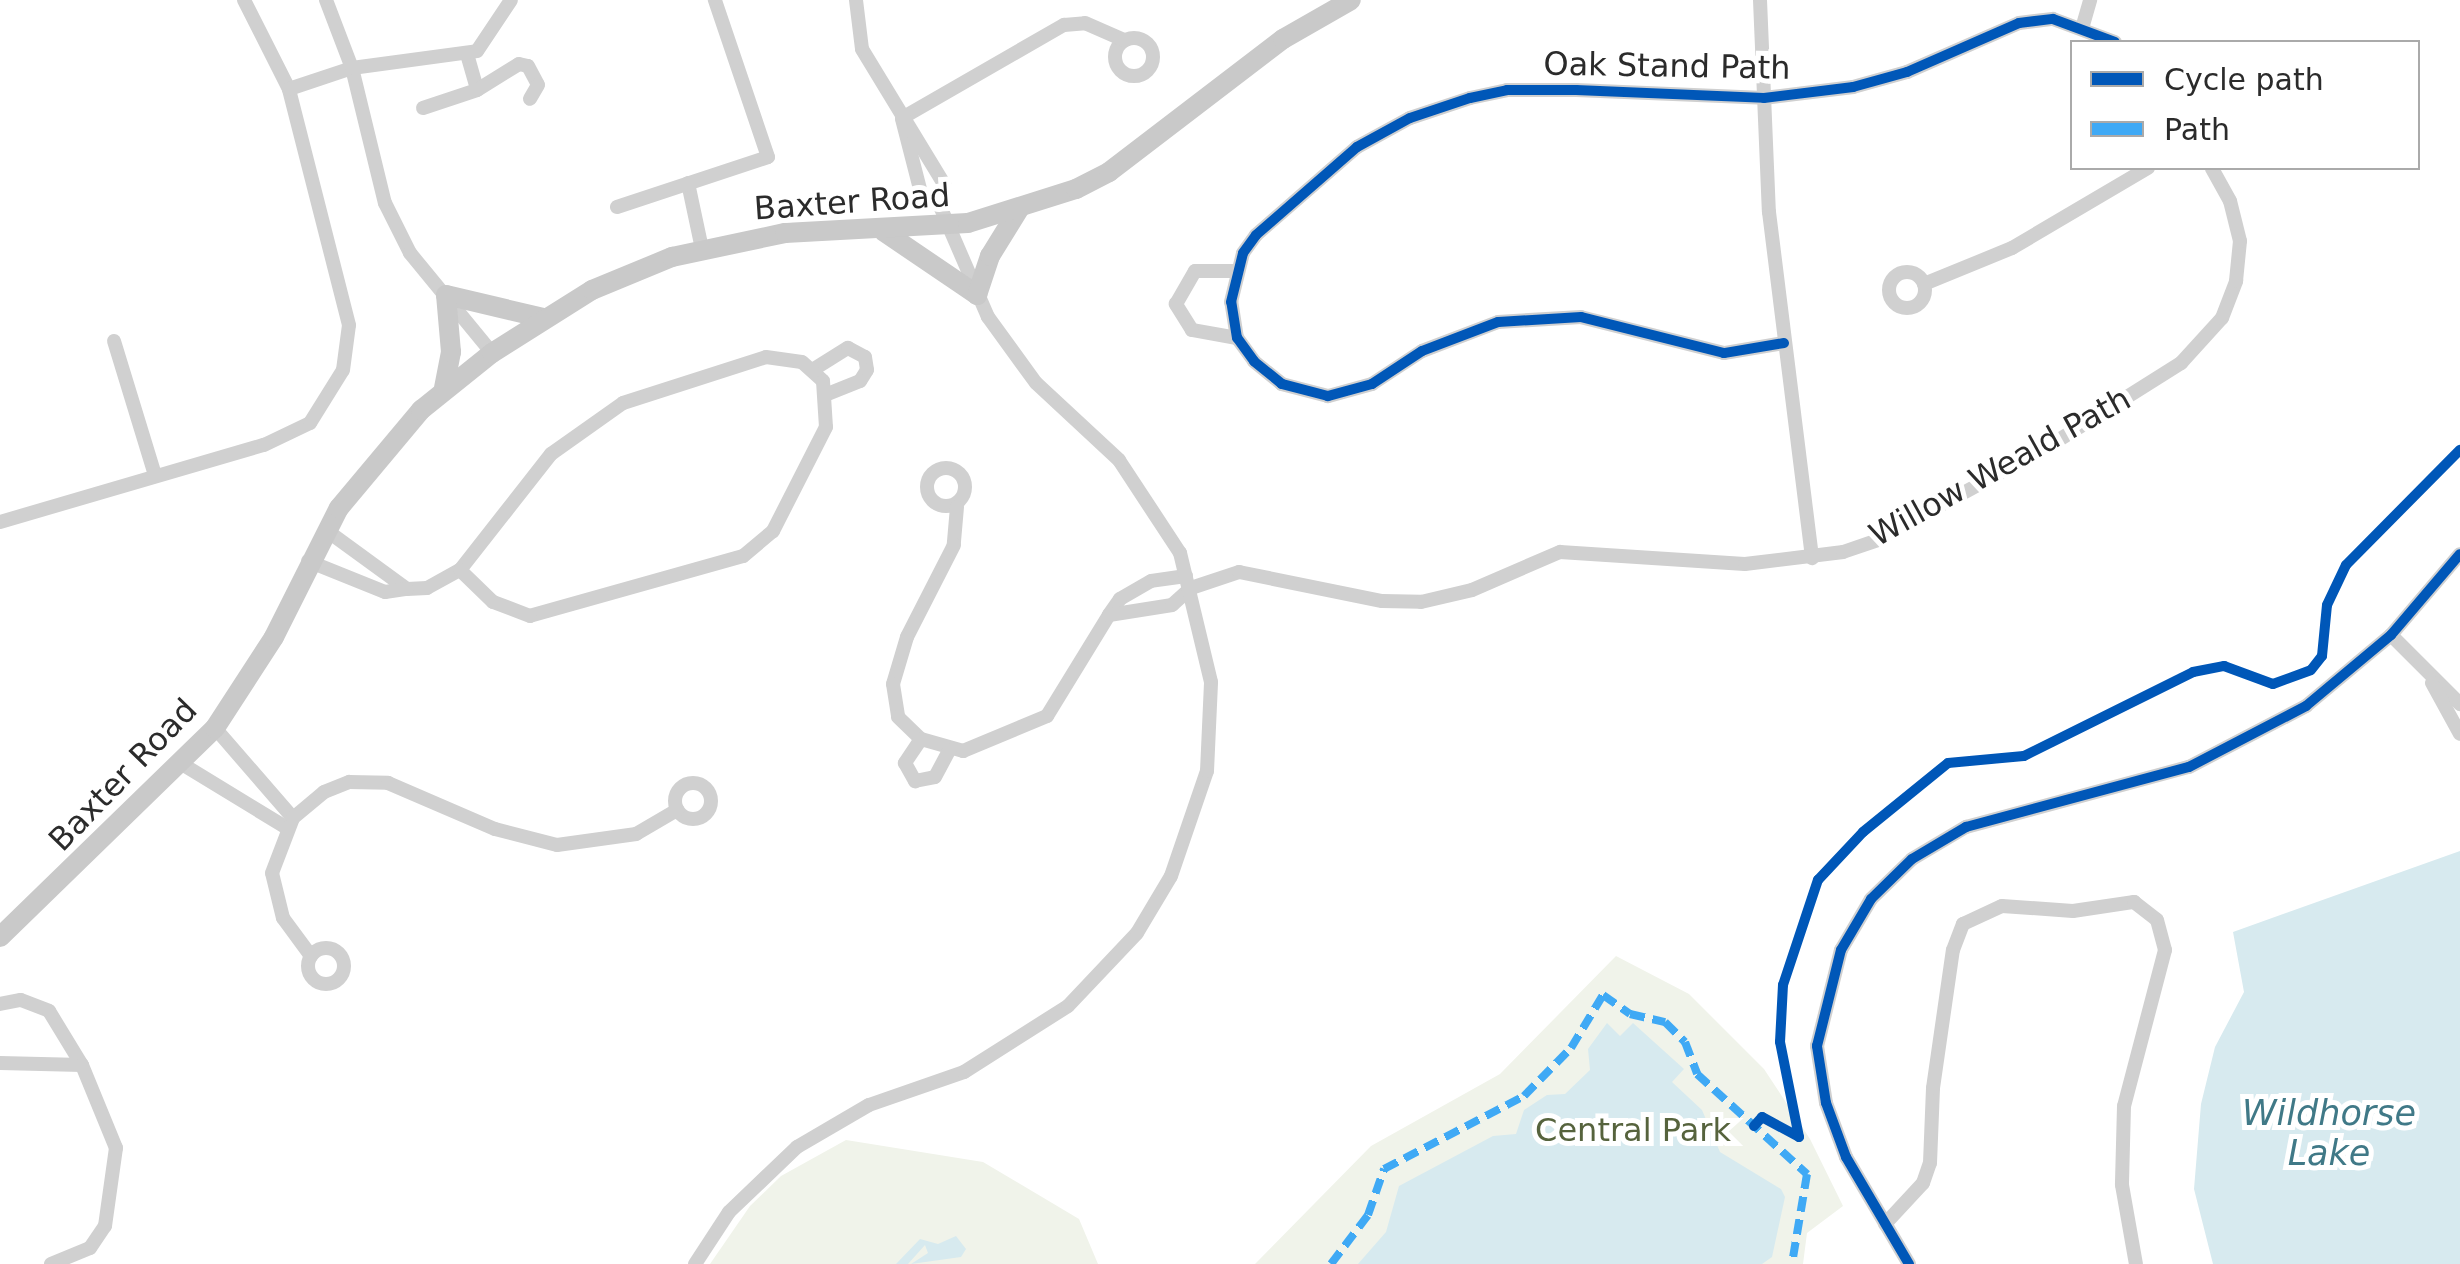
<!DOCTYPE html>
<style>
body{margin:0}
#map{position:relative;width:2460px;height:1264px;overflow:hidden;background:#fff;font-family:"DejaVu Sans",sans-serif}
div>[style]{position:absolute}
[style*='--x']{left:calc(var(--x)*1px);top:calc(var(--y)*1px);width:calc(var(--w)*1px);rotate:calc(var(--a)*1deg)}
.green>*{inset:0;background:#f0f3ea}
.water>*{inset:0;background:#d7eaef}
.minor>*{height:14px;margin:-7px;padding:0 7px;transform-origin:7px;border-radius:7px;background:#d0d0d0}
.minor>.ring{margin:-7px;padding:0;box-sizing:content-box;background:none;border:14px solid #d0d0d0;border-radius:50%}
.secondary>*{height:20px;margin:-10px;padding:0 10px;transform-origin:10px;border-radius:10px;background:#c9c9c9}
.quiet>*{height:8px;margin-top:-4px;transform-origin:0;background:repeating-linear-gradient(90deg,#3fa9f5 0 15px,transparent 0 23px)}
.cycleway>*{height:10px;margin:-5px;padding:0 5px;transform-origin:5px;border-radius:5px;background:#0057b8}
span{translate:-50% -50%;white-space:nowrap;text-align:center;line-height:1.15;-webkit-text-stroke:10px #fff;paint-order:stroke}
.street-label{font-size:32px;color:#2b2b2b}
.park-label{font-size:32px;color:#56633d}
.water-label{font-size:35px;color:#407987;font-style:italic}
.legend{position:absolute;left:2070px;top:40px;width:350px;height:130px;box-sizing:border-box;background:#fff;border:2px solid #aaa;margin:0;padding:12px 18px;list-style:none;font-size:30px;color:#2b2b2b}
.legend li{display:flex;align-items:center;gap:20px;height:50px}
.legend b{width:50px;border:2px solid #aaa}
</style>
<div id="map">
<div class="green">
<i style="clip-path:polygon(1616px 956px,1689px 994px,1764px 1069px,1810px 1139px,1843px 1206px,1807px 1233px,1803px 1264px,1255px 1264px,1371px 1146px,1500px 1074px)"></i>
<i style="clip-path:polygon(846px 1140px,983px 1162px,1079px 1219px,1098px 1264px,710px 1264px,750px 1206px,781px 1176px)"></i>
</div>
<div class="water">
<i style="clip-path:polygon(2460px 851px,2460px 1264px,2213px 1264px,2194px 1189px,2201px 1104px,2215px 1047px,2244px 992px,2233px 932px)"></i>
<i style="clip-path:polygon(1607px 1023px,1620px 1036px,1633px 1023px,1684px 1069px,1672px 1082px,1702px 1110px,1720px 1152px,1781px 1189px,1785px 1197px,1772px 1257px,1762px 1264px,1358px 1264px,1386px 1232px,1399px 1186px,1493px 1136px,1516px 1134px,1524px 1110px,1547px 1095px,1565px 1094px,1590px 1070px,1588px 1049px)"></i>
<i style="clip-path:polygon(956px 1236px,966px 1249px,961px 1257px,911px 1264px,928px 1253px,925px 1245px,908px 1264px,896px 1264px,920px 1239px,938px 1244px)"></i>
</div>
<div class="minor">
<i style="--x:244;--y:0;--w:100;--a:63.2"></i>
<i style="--x:326;--y:0;--w:73;--a:69.1"></i>
<i style="--x:352;--y:68;--w:139;--a:76.3"></i>
<i style="--x:385;--y:203;--w:56;--a:63.4"></i>
<i style="--x:410;--y:253;--w:129;--a:50.6"></i>
<i style="--x:1760;--y:0;--w:212;--a:87.6"></i>
<i style="--x:1769;--y:212;--w:349;--a:82.9"></i>
<i style="--x:2083;--y:25;--w:26;--a:-74"></i>
<i class="ring" style="left:1115px;top:38px;width:24px;height:24px"></i>
<i style="--x:467;--y:54;--w:37;--a:74"></i>
<i style="--x:477;--y:90;--w:49;--a:-31.8"></i>
<i style="--x:519;--y:64;--w:9;--a:13"></i>
<i style="--x:528;--y:66;--w:21;--a:62"></i>
<i style="--x:538;--y:85;--w:16;--a:120"></i>
<i style="--x:423;--y:108;--w:57;--a:-18.4"></i>
<i style="--x:902;--y:118;--w:187;--a:-29.9"></i>
<i style="--x:1064;--y:25;--w:21;--a:-5"></i>
<i style="--x:1085;--y:23;--w:43;--a:23.6"></i>
<i style="--x:902;--y:119;--w:76;--a:75.6"></i>
<i style="--x:921;--y:193;--w:21;--a:31"></i>
<i style="--x:688;--y:183;--w:67;--a:78"></i>
<i style="--x:617;--y:207;--w:159;--a:-18.3"></i>
<i style="--x:768;--y:157;--w:166;--a:-108.7"></i>
<i class="ring" style="left:1889px;top:272px;width:22px;height:22px"></i>
<i style="--x:1924;--y:284;--w:95;--a:-22.2"></i>
<i style="--x:2012;--y:248;--w:158;--a:-30.5"></i>
<i style="--x:1237;--y:338;--w:46;--a:-169.9"></i>
<i style="--x:1192;--y:330;--w:31;--a:-122"></i>
<i style="--x:1176;--y:304;--w:38;--a:-60"></i>
<i style="--x:1195;--y:271;--w:42;--a:0"></i>
<i style="--x:114;--y:341;--w:140;--a:73"></i>
<i style="--x:1784;--y:343;--w:61;--a:170.5"></i>
<i style="--x:1724;--y:353;--w:147;--a:-165.9"></i>
<i style="--x:1581;--y:317;--w:83;--a:176.6"></i>
<i style="--x:1498;--y:322;--w:81;--a:159.1"></i>
<i style="--x:1422;--y:351;--w:60;--a:146.6"></i>
<i style="--x:1372;--y:384;--w:46;--a:164.7"></i>
<i style="--x:1328;--y:396;--w:48;--a:-165.4"></i>
<i style="--x:1282;--y:384;--w:36;--a:-141"></i>
<i style="--x:1254;--y:361;--w:29;--a:-126"></i>
<i style="--x:1237;--y:338;--w:36;--a:-99"></i>
<i style="--x:1231;--y:302;--w:50;--a:-76.2"></i>
<i style="--x:1243;--y:253;--w:22;--a:-54"></i>
<i style="--x:1256;--y:235;--w:134;--a:-41.1"></i>
<i style="--x:1357;--y:147;--w:60;--a:-28.7"></i>
<i style="--x:1410;--y:118;--w:63;--a:-18.4"></i>
<i style="--x:1470;--y:98;--w:38;--a:-12"></i>
<i style="--x:1507;--y:90;--w:69;--a:0"></i>
<i style="--x:1576;--y:90;--w:188;--a:2.4"></i>
<i style="--x:1764;--y:98;--w:90;--a:-7"></i>
<i style="--x:1853;--y:87;--w:56;--a:-15.5"></i>
<i style="--x:1907;--y:72;--w:122;--a:-23.6"></i>
<i style="--x:2019;--y:23;--w:34;--a:-7"></i>
<i style="--x:2053;--y:19;--w:66;--a:20.4"></i>
<i style="--x:814;--y:369;--w:40;--a:-32"></i>
<i style="--x:848;--y:348;--w:19;--a:28"></i>
<i style="--x:865;--y:357;--w:13;--a:81"></i>
<i style="--x:867;--y:370;--w:13;--a:122"></i>
<i style="--x:860;--y:381;--w:35;--a:158"></i>
<i class="ring" style="left:927px;top:468px;width:24px;height:24px"></i>
<i style="--x:957;--y:507;--w:38;--a:95"></i>
<i style="--x:954;--y:545;--w:103;--a:117.1"></i>
<i style="--x:907;--y:637;--w:49;--a:106.6"></i>
<i style="--x:893;--y:684;--w:33;--a:81"></i>
<i style="--x:898;--y:717;--w:32;--a:44"></i>
<i style="--x:921;--y:739;--w:44;--a:15.9"></i>
<i style="--x:963;--y:751;--w:91;--a:-22.6"></i>
<i style="--x:1047;--y:716;--w:119;--a:-58.5"></i>
<i style="--x:0;--y:522;--w:275;--a:-16.3"></i>
<i style="--x:264;--y:445;--w:51;--a:-25.6"></i>
<i style="--x:310;--y:423;--w:62;--a:-58.1"></i>
<i style="--x:343;--y:370;--w:45;--a:-82.4"></i>
<i style="--x:349;--y:325;--w:244;--a:-104.3"></i>
<i style="--x:289;--y:89;--w:66;--a:-18.4"></i>
<i style="--x:352;--y:68;--w:126;--a:-7.7"></i>
<i style="--x:477;--y:51;--w:61;--a:-56.3"></i>
<i style="--x:326;--y:530;--w:100;--a:36.1"></i>
<i style="--x:407;--y:589;--w:20;--a:-3"></i>
<i style="--x:427;--y:588;--w:38;--a:-29"></i>
<i style="--x:460;--y:570;--w:147;--a:-51.9"></i>
<i style="--x:551;--y:454;--w:88;--a:-35.3"></i>
<i style="--x:623;--y:403;--w:150;--a:-17.8"></i>
<i style="--x:766;--y:357;--w:36;--a:8"></i>
<i style="--x:802;--y:362;--w:28;--a:42"></i>
<i style="--x:823;--y:381;--w:46;--a:86.3"></i>
<i style="--x:826;--y:427;--w:117;--a:117"></i>
<i style="--x:773;--y:531;--w:39;--a:140"></i>
<i style="--x:743;--y:556;--w:221;--a:164.3"></i>
<i style="--x:530;--y:616;--w:40;--a:-159"></i>
<i style="--x:493;--y:602;--w:46;--a:-135.9"></i>
<i style="--x:308;--y:561;--w:83;--a:21.9"></i>
<i style="--x:385;--y:592;--w:22;--a:-8"></i>
<i style="--x:1186;--y:576;--w:35;--a:172"></i>
<i style="--x:1151;--y:581;--w:36;--a:150"></i>
<i style="--x:1120;--y:599;--w:19;--a:125"></i>
<i style="--x:1109;--y:615;--w:64;--a:-9"></i>
<i style="--x:1172;--y:605;--w:25;--a:-42"></i>
<i style="--x:1191;--y:588;--w:51;--a:-18.4"></i>
<i style="--x:1239;--y:572;--w:146;--a:11.5"></i>
<i style="--x:1382;--y:601;--w:39;--a:1"></i>
<i style="--x:1421;--y:602;--w:52;--a:-13.2"></i>
<i style="--x:1472;--y:590;--w:96;--a:-23.4"></i>
<i style="--x:1560;--y:552;--w:185;--a:3.7"></i>
<i style="--x:1745;--y:564;--w:99;--a:-7"></i>
<i style="--x:1843;--y:552;--w:36;--a:-19"></i>
<i style="--x:1877;--y:540;--w:192;--a:-28.6"></i>
<i style="--x:2046;--y:448;--w:160;--a:-32.2"></i>
<i style="--x:2181;--y:363;--w:61;--a:-47.7"></i>
<i style="--x:2222;--y:318;--w:40;--a:-69"></i>
<i style="--x:2236;--y:281;--w:40;--a:-84.3"></i>
<i style="--x:2240;--y:241;--w:41;--a:-104"></i>
<i style="--x:2230;--y:201;--w:38;--a:-119"></i>
<i style="--x:2391;--y:635;--w:98;--a:45"></i>
<i style="--x:2432;--y:683;--w:58;--a:61.2"></i>
<i style="--x:215;--y:728;--w:119;--a:49.1"></i>
<i style="--x:921;--y:739;--w:29;--a:124"></i>
<i style="--x:905;--y:763;--w:21;--a:61"></i>
<i style="--x:915;--y:781;--w:20;--a:-11"></i>
<i style="--x:935;--y:777;--w:30;--a:-62"></i>
<i style="--x:182;--y:764;--w:123;--a:31.4"></i>
<i class="ring" style="left:675px;top:783px;width:22px;height:22px"></i>
<i class="ring" style="left:308px;top:948px;width:22px;height:22px"></i>
<i style="--x:311;--y:956;--w:47;--a:-126.4"></i>
<i style="--x:283;--y:918;--w:46;--a:-103.7"></i>
<i style="--x:272;--y:873;--w:59;--a:-69.1"></i>
<i style="--x:293;--y:818;--w:40;--a:-40"></i>
<i style="--x:324;--y:792;--w:27;--a:-22"></i>
<i style="--x:349;--y:782;--w:39;--a:1"></i>
<i style="--x:388;--y:783;--w:116;--a:23.3"></i>
<i style="--x:495;--y:829;--w:64;--a:14.5"></i>
<i style="--x:557;--y:845;--w:80;--a:-7.9"></i>
<i style="--x:636;--y:834;--w:48;--a:-30.3"></i>
<i style="--x:0;--y:1004;--w:21;--a:-11"></i>
<i style="--x:21;--y:1000;--w:30;--a:21"></i>
<i style="--x:49;--y:1011;--w:63;--a:58.6"></i>
<i style="--x:82;--y:1065;--w:82;--a:-178.6"></i>
<i style="--x:1885;--y:1224;--w:56;--a:-47.2"></i>
<i style="--x:1923;--y:1183;--w:21;--a:-71"></i>
<i style="--x:1930;--y:1163;--w:75;--a:-87.7"></i>
<i style="--x:1933;--y:1088;--w:139;--a:-81.8"></i>
<i style="--x:1953;--y:950;--w:28;--a:-69"></i>
<i style="--x:1963;--y:924;--w:43;--a:-24.8"></i>
<i style="--x:2002;--y:906;--w:71;--a:4"></i>
<i style="--x:2073;--y:911;--w:62;--a:-8.4"></i>
<i style="--x:2134;--y:902;--w:29;--a:38"></i>
<i style="--x:2157;--y:920;--w:31;--a:75"></i>
<i style="--x:2165;--y:950;--w:161;--a:104.7"></i>
<i style="--x:2124;--y:1106;--w:79;--a:91.5"></i>
<i style="--x:2122;--y:1185;--w:80;--a:80"></i>
<i style="--x:51;--y:1264;--w:42;--a:-22.3"></i>
<i style="--x:90;--y:1248;--w:27;--a:-56"></i>
<i style="--x:105;--y:1226;--w:79;--a:-82"></i>
<i style="--x:116;--y:1148;--w:90;--a:-112.3"></i>
<i style="--x:695;--y:1264;--w:62;--a:-56.8"></i>
<i style="--x:729;--y:1212;--w:94;--a:-43.7"></i>
<i style="--x:797;--y:1147;--w:83;--a:-30.3"></i>
<i style="--x:869;--y:1105;--w:101;--a:-19.2"></i>
<i style="--x:964;--y:1072;--w:123;--a:-32.4"></i>
<i style="--x:1068;--y:1006;--w:100;--a:-46.6"></i>
<i style="--x:1137;--y:933;--w:66;--a:-59.2"></i>
<i style="--x:1171;--y:876;--w:111;--a:-71.1"></i>
<i style="--x:1207;--y:771;--w:89;--a:-87.4"></i>
<i style="--x:1211;--y:682;--w:133;--a:-103.5"></i>
<i style="--x:1180;--y:553;--w:111;--a:-123.3"></i>
<i style="--x:1119;--y:460;--w:113;--a:-137.1"></i>
<i style="--x:1036;--y:383;--w:82;--a:-126"></i>
<i style="--x:988;--y:317;--w:123;--a:-113.4"></i>
<i style="--x:939;--y:204;--w:21;--a:-76"></i>
<i style="--x:944;--y:184;--w:158;--a:-121.3"></i>
<i style="--x:862;--y:49;--w:49;--a:-97"></i>
<i style="--x:1909;--y:1264;--w:124;--a:-120.5"></i>
<i style="--x:1846;--y:1157;--w:58;--a:-110.3"></i>
<i style="--x:1826;--y:1103;--w:58;--a:-99"></i>
<i style="--x:1817;--y:1046;--w:99;--a:-76"></i>
<i style="--x:1841;--y:950;--w:59;--a:-59.5"></i>
<i style="--x:1871;--y:899;--w:57;--a:-44.3"></i>
<i style="--x:1912;--y:859;--w:63;--a:-30.7"></i>
<i style="--x:1966;--y:827;--w:231;--a:-15.1"></i>
<i style="--x:2189;--y:767;--w:132;--a:-27.5"></i>
<i style="--x:2306;--y:706;--w:111;--a:-39.9"></i>
<i style="--x:2391;--y:635;--w:106;--a:-49.6"></i>
</div>
<div class="secondary">
<i style="--x:883;--y:231;--w:114;--a:34.2"></i>
<i style="--x:977;--y:295;--w:41;--a:-71.6"></i>
<i style="--x:990;--y:256;--w:55;--a:-58.3"></i>
<i style="--x:446;--y:295;--w:100;--a:13.3"></i>
<i style="--x:444;--y:388;--w:37;--a:-79"></i>
<i style="--x:451;--y:352;--w:57;--a:-95"></i>
<i style="--x:0;--y:937;--w:300;--a:-44.2"></i>
<i style="--x:215;--y:728;--w:108;--a:-57"></i>
<i style="--x:274;--y:637;--w:144;--a:-63.3"></i>
<i style="--x:339;--y:508;--w:128;--a:-50.1"></i>
<i style="--x:421;--y:410;--w:91;--a:-38.8"></i>
<i style="--x:492;--y:353;--w:118;--a:-32.2"></i>
<i style="--x:592;--y:290;--w:87;--a:-22.4"></i>
<i style="--x:672;--y:257;--w:116;--a:-12"></i>
<i style="--x:785;--y:233;--w:183;--a:-3.1"></i>
<i style="--x:968;--y:223;--w:113;--a:-17.5"></i>
<i style="--x:1076;--y:189;--w:37;--a:-27"></i>
<i style="--x:1109;--y:172;--w:219;--a:-37.4"></i>
<i style="--x:1283;--y:39;--w:78;--a:-29.8"></i>
</div>
<div class="quiet">
<i style="--x:1331;--y:1264;--w:61;--a:-52.9"></i>
<i style="--x:1368;--y:1215;--w:49;--a:-70.8"></i>
<i style="--x:1384;--y:1169;--w:158;--a:-27.5"></i>
<i style="--x:1524;--y:1096;--w:67;--a:-45.6"></i>
<i style="--x:1571;--y:1048;--w:62;--a:-58.9"></i>
<i style="--x:1603;--y:995;--w:33;--a:35"></i>
<i style="--x:1630;--y:1014;--w:36;--a:13"></i>
<i style="--x:1665;--y:1022;--w:28;--a:45"></i>
<i style="--x:1685;--y:1042;--w:34;--a:69"></i>
<i style="--x:1697;--y:1074;--w:149;--a:42.3"></i>
<i style="--x:1807;--y:1174;--w:91;--a:99.5"></i>
</div>
<div class="cycleway">
<i style="--x:1784;--y:343;--w:61;--a:170.5"></i>
<i style="--x:1724;--y:353;--w:147;--a:-165.9"></i>
<i style="--x:1581;--y:317;--w:83;--a:176.6"></i>
<i style="--x:1498;--y:322;--w:81;--a:159.1"></i>
<i style="--x:1422;--y:351;--w:60;--a:146.6"></i>
<i style="--x:1372;--y:384;--w:46;--a:164.7"></i>
<i style="--x:1328;--y:396;--w:48;--a:-165.4"></i>
<i style="--x:1282;--y:384;--w:36;--a:-141"></i>
<i style="--x:1254;--y:361;--w:29;--a:-126"></i>
<i style="--x:1237;--y:338;--w:36;--a:-99"></i>
<i style="--x:1231;--y:302;--w:50;--a:-76.2"></i>
<i style="--x:1243;--y:253;--w:22;--a:-54"></i>
<i style="--x:1256;--y:235;--w:134;--a:-41.1"></i>
<i style="--x:1357;--y:147;--w:60;--a:-28.7"></i>
<i style="--x:1410;--y:118;--w:63;--a:-18.4"></i>
<i style="--x:1470;--y:98;--w:38;--a:-12"></i>
<i style="--x:1507;--y:90;--w:69;--a:0"></i>
<i style="--x:1576;--y:90;--w:188;--a:2.4"></i>
<i style="--x:1764;--y:98;--w:90;--a:-7"></i>
<i style="--x:1853;--y:87;--w:56;--a:-15.5"></i>
<i style="--x:1907;--y:72;--w:122;--a:-23.6"></i>
<i style="--x:2019;--y:23;--w:34;--a:-7"></i>
<i style="--x:2053;--y:19;--w:66;--a:20.4"></i>
<i style="--x:1754;--y:1126;--w:12;--a:-48"></i>
<i style="--x:1762;--y:1117;--w:42;--a:28.4"></i>
<i style="--x:1799;--y:1137;--w:97;--a:-101.3"></i>
<i style="--x:1780;--y:1042;--w:57;--a:-87"></i>
<i style="--x:1783;--y:985;--w:111;--a:-71.6"></i>
<i style="--x:1818;--y:880;--w:66;--a:-46.8"></i>
<i style="--x:1863;--y:832;--w:109;--a:-39.1"></i>
<i style="--x:1948;--y:763;--w:76;--a:-5.3"></i>
<i style="--x:2024;--y:756;--w:189;--a:-26.4"></i>
<i style="--x:2193;--y:672;--w:32;--a:-11"></i>
<i style="--x:2224;--y:666;--w:52;--a:20.2"></i>
<i style="--x:2273;--y:684;--w:40;--a:-20.2"></i>
<i style="--x:2311;--y:670;--w:18;--a:-52"></i>
<i style="--x:2322;--y:656;--w:51;--a:-84.4"></i>
<i style="--x:2327;--y:605;--w:44;--a:-64.6"></i>
<i style="--x:2346;--y:565;--w:162;--a:-45.3"></i>
<i style="--x:1909;--y:1264;--w:124;--a:-120.5"></i>
<i style="--x:1846;--y:1157;--w:58;--a:-110.3"></i>
<i style="--x:1826;--y:1103;--w:58;--a:-99"></i>
<i style="--x:1817;--y:1046;--w:99;--a:-76"></i>
<i style="--x:1841;--y:950;--w:59;--a:-59.5"></i>
<i style="--x:1871;--y:899;--w:57;--a:-44.3"></i>
<i style="--x:1912;--y:859;--w:63;--a:-30.7"></i>
<i style="--x:1966;--y:827;--w:231;--a:-15.1"></i>
<i style="--x:2189;--y:767;--w:132;--a:-27.5"></i>
<i style="--x:2306;--y:706;--w:111;--a:-39.9"></i>
<i style="--x:2391;--y:635;--w:106;--a:-49.6"></i>
</div>
<div class="street-label">
<span style="left:1667px;top:66px;rotate:1deg">Oak Stand Path</span>
<span style="left:852px;top:202px;rotate:-4deg">Baxter Road</span>
<span style="left:2000px;top:467px;rotate:-29deg">Willow Weald Path</span>
<span style="left:123px;top:775px;rotate:-46deg">Baxter Road</span>
</div>
<div class="park-label">
<span style="left:1633px;top:1130px">Central Park</span>
</div>
<div class="water-label">
<span style="left:2329px;top:1133px">Wildhorse<br>Lake</span>
</div>
<ul class="legend">
<li><b style="height:12px;background:#0057b8"></b>Cycle path</li>
<li><b style="height:12px;background:#3fa9f5"></b>Path</li>
</ul>
</div>
